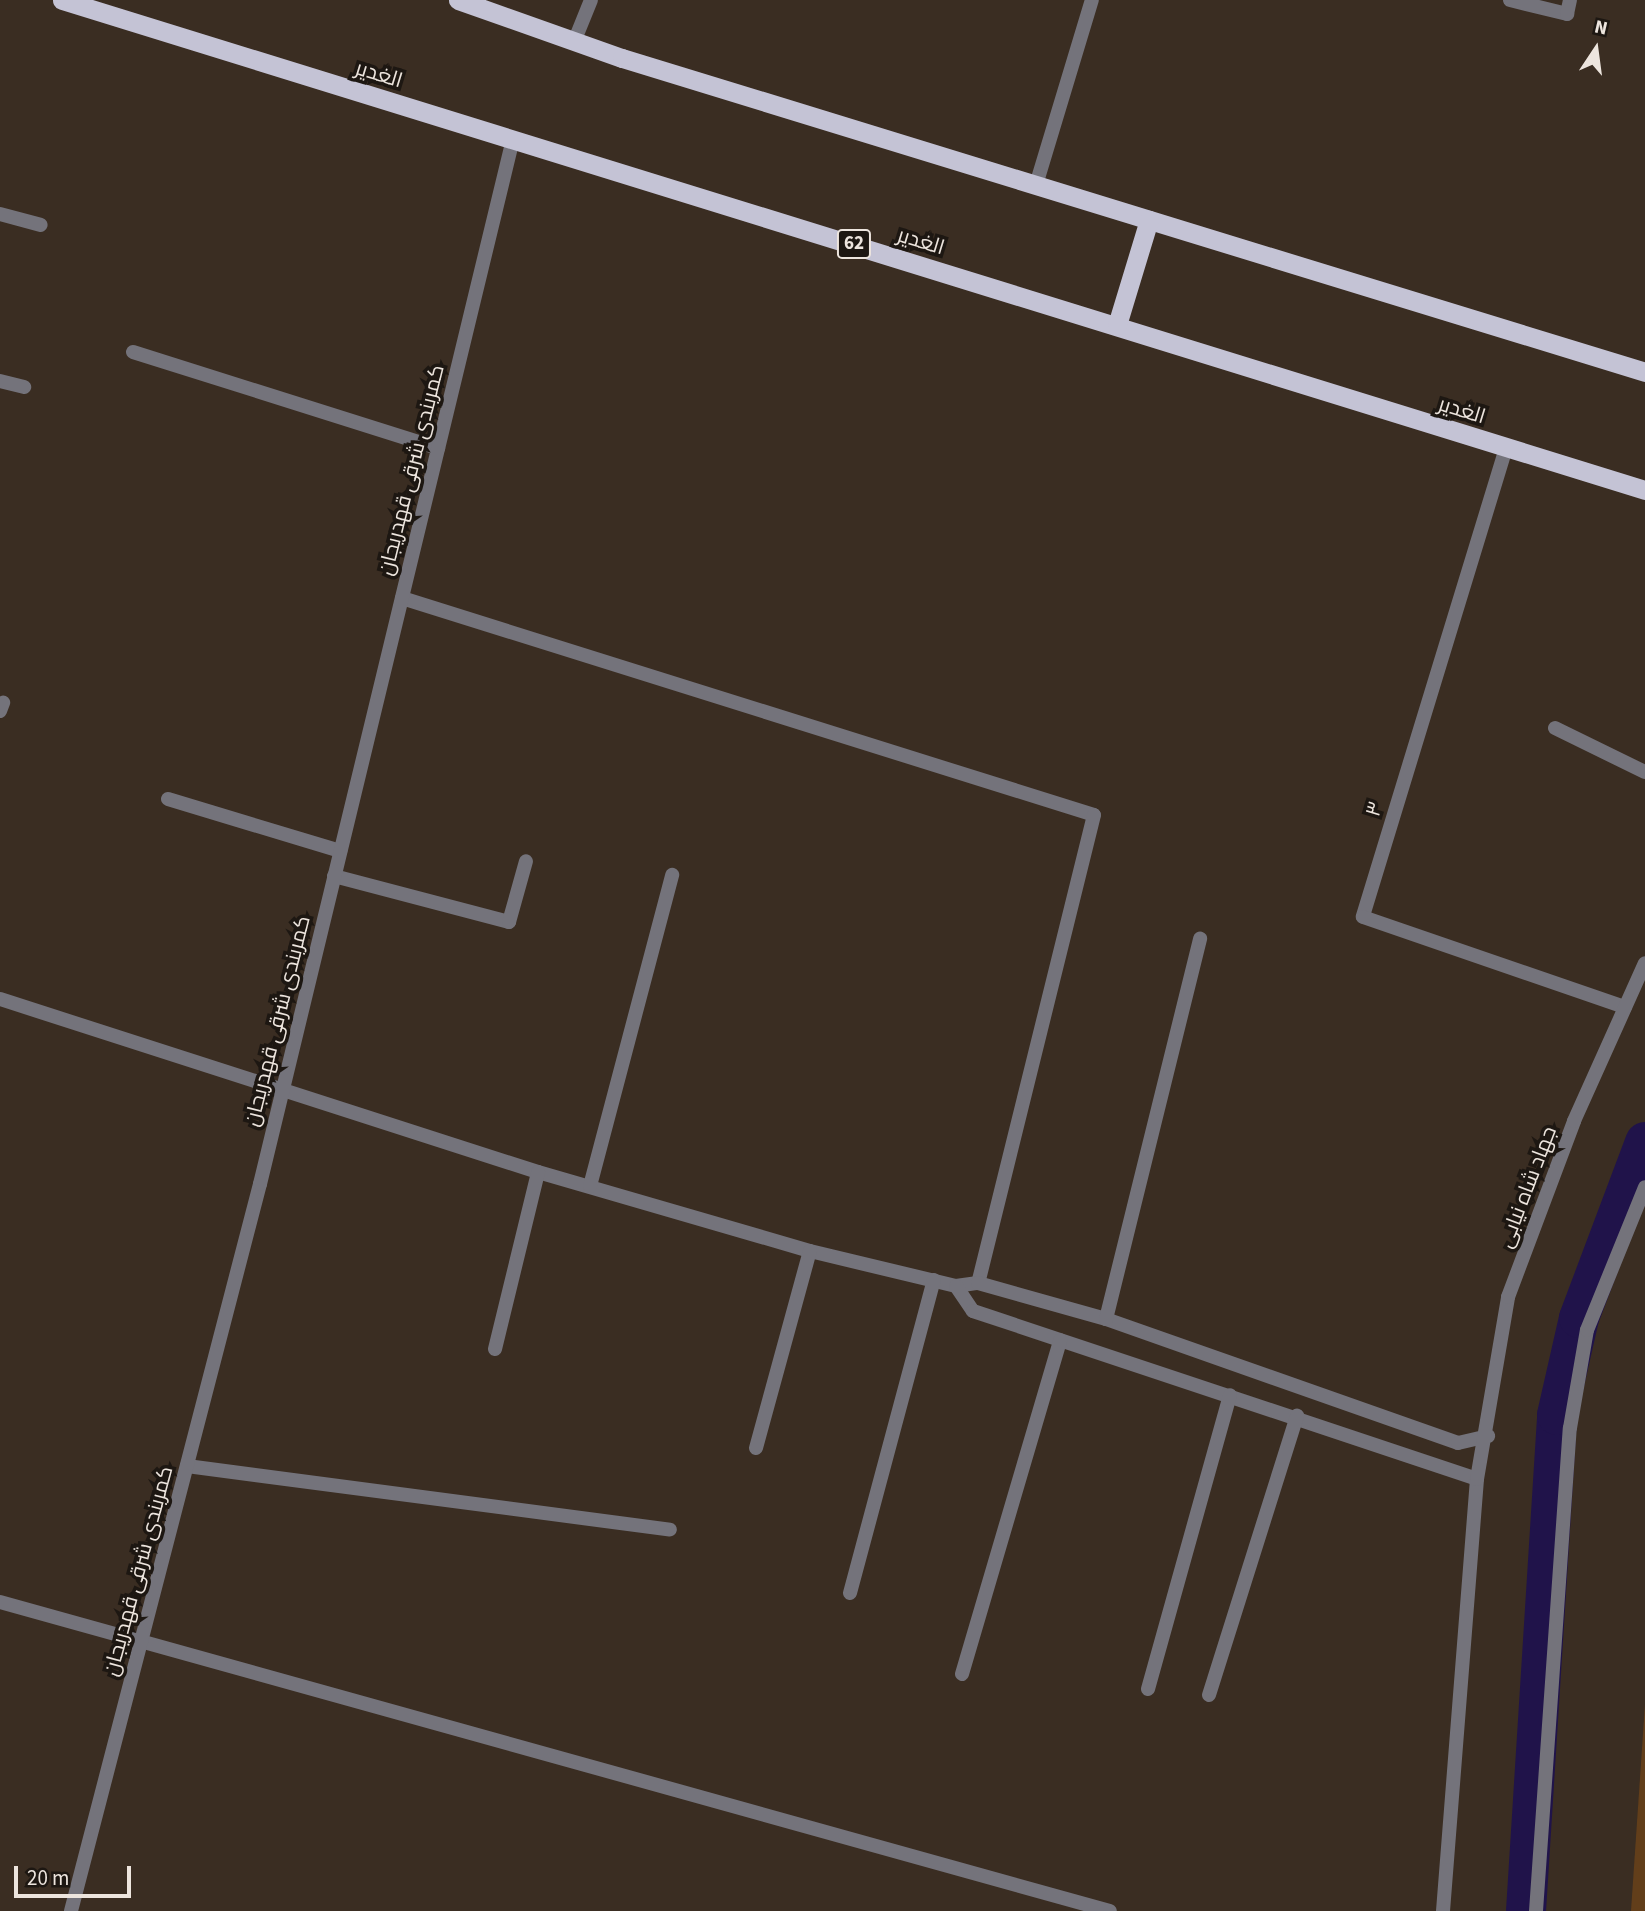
<!DOCTYPE html>
<meta charset="utf-8">
<style>
body{margin:0}
#map{position:relative;width:1645px;height:1911px;overflow:hidden;background:#3a2d22;font-family:"Source Sans 3",Cairo,sans-serif}
div>[style]{position:absolute}
[style*='--x']{left:calc(var(--x)*1px);top:calc(var(--y)*1px);width:calc(var(--w)*1px);rotate:calc(var(--a)*1deg)}
.green>*{inset:0;background:#623e1a}
.canal>*{height:40px;margin:-20px;padding:0 20px;transform-origin:20px;border-radius:20px;background:#20134a}
.minor>*{height:14px;margin:-7px;padding:0 7px;transform-origin:7px;border-radius:7px;background:#74737b}
.tertiary>*{height:14px;margin:-7px;padding:0 7px;transform-origin:7px;border-radius:7px;background:#74737b}
.trunk>*{height:19px;margin:-9.5px;padding:0 9.5px;transform-origin:9.5px;border-radius:9.5px;background:#c4c3d5}
span{translate:-50% -50%;white-space:nowrap;text-align:center;line-height:1.15;-webkit-text-stroke:7px #1d1712;paint-order:stroke}
.shield-label span{padding:2px 5px;background:#1d1712;border:2px solid;border-radius:5px;-webkit-text-stroke-width:0}
.shield-label{font-size:19px;color:#ede5de;font-weight:700}
.street-label{font-size:21px;color:#ede5de}
.north{position:absolute;left:1561px;top:14px;width:70px;height:70px;-webkit-text-stroke:5px #1d1712;paint-order:stroke;rotate:13deg;font-size:19px;font-weight:700;line-height:28px;text-align:center;color:#ede5de}
.north::after{content:'';display:block;margin:auto;width:24px;height:32px;background:#ede5de;clip-path:polygon(50% 0,100% 100%,50% 72%,0 100%)}
.scale{position:absolute;left:14px;top:1866px;width:117px;height:32px;box-sizing:border-box;border:4px solid #ede5de;border-top:0;padding-left:9px;font-size:21px;line-height:24px;white-space:nowrap;color:#ede5de;-webkit-text-stroke:5px #1d1712;paint-order:stroke}
</style>
<div id="map">
<div class="green">
<i style="clip-path:polygon(1645px 1704px,1645px 1911px,1631px 1911px)"></i>
</div>
<div class="canal">
<i style="--x:1526;--y:1911;--w:497;--a:-86.4"></i>
<i style="--x:1557;--y:1415;--w:99;--a:-77.2"></i>
<i style="--x:1579;--y:1318;--w:188;--a:-69.4"></i>
</div>
<div class="minor">
<i style="--x:1510;--y:0;--w:59;--a:13.8"></i>
<i style="--x:1567;--y:14;--w:14;--a:-78"></i>
<i style="--x:574;--y:42;--w:45;--a:-68"></i>
<i style="--x:1036;--y:185;--w:193;--a:-73.2"></i>
<i style="--x:0;--y:214;--w:42;--a:15"></i>
<i style="--x:133;--y:352;--w:320;--a:17.5"></i>
<i style="--x:0;--y:381;--w:25;--a:14"></i>
<i style="--x:1506;--y:448;--w:490;--a:107"></i>
<i style="--x:1363;--y:917;--w:277;--a:19"></i>
<i style="--x:402;--y:598;--w:725;--a:17.41"></i>
<i style="--x:1094;--y:815;--w:482;--a:103.9"></i>
<i style="--x:0;--y:711;--w:9;--a:-69"></i>
<i style="--x:1555;--y:728;--w:100;--a:26.1"></i>
<i style="--x:168;--y:799;--w:180;--a:16.8"></i>
<i style="--x:334;--y:876;--w:181;--a:14.7"></i>
<i style="--x:509;--y:922;--w:63;--a:-74.4"></i>
<i style="--x:0;--y:999;--w:565;--a:17.83"></i>
<i style="--x:538;--y:1172;--w:283;--a:16.2"></i>
<i style="--x:810;--y:1251;--w:150;--a:13.5"></i>
<i style="--x:956;--y:1286;--w:22;--a:-8"></i>
<i style="--x:978;--y:1283;--w:133;--a:15.7"></i>
<i style="--x:1106;--y:1319;--w:373;--a:19.4"></i>
<i style="--x:1458;--y:1443;--w:31;--a:-13"></i>
<i style="--x:590;--y:1186;--w:322;--a:-75.2"></i>
<i style="--x:956;--y:1286;--w:30;--a:56"></i>
<i style="--x:973;--y:1311;--w:531;--a:18.43"></i>
<i style="--x:1106;--y:1319;--w:392;--a:-76.1"></i>
<i style="--x:495;--y:1349;--w:182;--a:-76.3"></i>
<i style="--x:756;--y:1448;--w:204;--a:-74.7"></i>
<i style="--x:187;--y:1466;--w:487;--a:7.5"></i>
<i style="--x:850;--y:1593;--w:324;--a:-75"></i>
<i style="--x:0;--y:1602;--w:1152;--a:15.56"></i>
<i style="--x:962;--y:1674;--w:348;--a:-73.6"></i>
<i style="--x:1148;--y:1689;--w:305;--a:-74.4"></i>
<i style="--x:1209;--y:1695;--w:293;--a:-72.5"></i>
<i style="--x:1443;--y:1911;--w:433;--a:-85.5"></i>
<i style="--x:1477;--y:1479;--w:185;--a:-80.3"></i>
<i style="--x:1508;--y:1297;--w:188;--a:-69.4"></i>
<i style="--x:1574;--y:1121;--w:173;--a:-65.8"></i>
<i style="--x:1536;--y:1911;--w:484;--a:-86"></i>
<i style="--x:1570;--y:1428;--w:99;--a:-80.2"></i>
<i style="--x:1587;--y:1330;--w:154;--a:-67.9"></i>
</div>
<div class="tertiary">
<i style="--x:71;--y:1911;--w:751;--a:-75.43"></i>
<i style="--x:260;--y:1184;--w:1075;--a:-76.39"></i>
</div>
<div class="trunk">
<i style="--x:62;--y:0;--w:1657;--a:17.2"></i>
<i style="--x:458;--y:0;--w:174;--a:19.5"></i>
<i style="--x:622;--y:58;--w:1070;--a:17.06"></i>
<i style="--x:1117;--y:325;--w:110;--a:-73.1"></i>
</div>
<div class="shield-label">
<span style="left:854px;top:244px">62</span>
</div>
<div class="street-label">
<span style="left:379px;top:74px;rotate:17deg">الغدیر</span>
<span style="left:921px;top:241px;rotate:17deg">الغدیر</span>
<span style="left:1462px;top:410px;rotate:17deg">الغدیر</span>
<span style="left:411px;top:470px;rotate:-76deg">کمربندی شرقی قهدریجان</span>
<span style="left:1374px;top:809px;rotate:-73deg">۳</span>
<span style="left:277px;top:1021px;rotate:-76deg">کمربندی شرقی قهدریجان</span>
<span style="left:1527px;top:1187px;rotate:-69deg">جهاد شاه نیابی</span>
<span style="left:138px;top:1571px;rotate:-75deg">کمربندی شرقی قهدریجان</span>
</div>
<div class="north">N</div>
<div class="scale">20 m</div>
</div>
